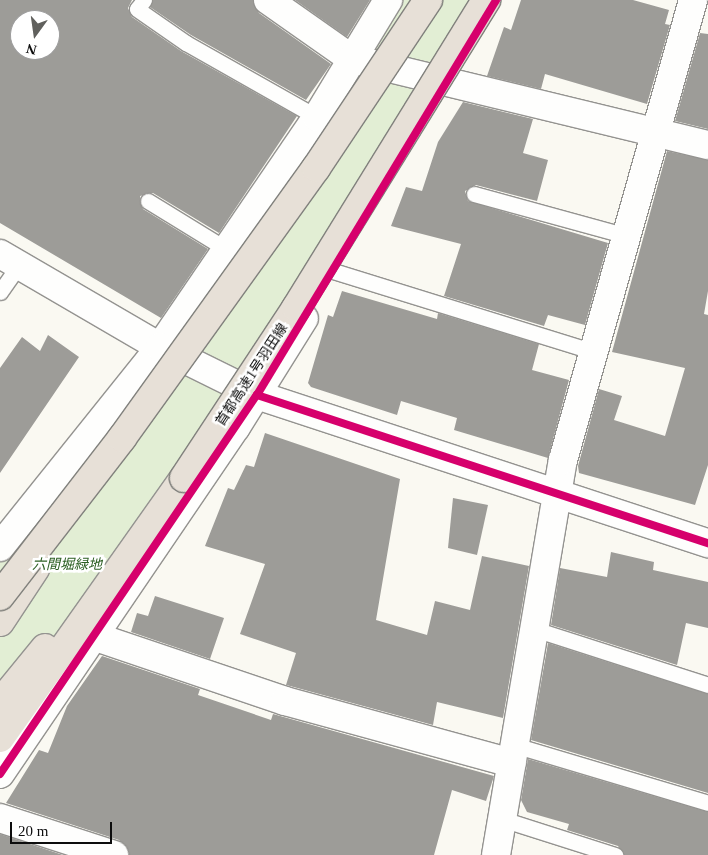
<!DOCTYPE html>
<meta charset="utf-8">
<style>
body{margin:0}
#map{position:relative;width:708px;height:855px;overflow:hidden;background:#faf9f2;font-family:"Times New Roman","Noto Sans JP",serif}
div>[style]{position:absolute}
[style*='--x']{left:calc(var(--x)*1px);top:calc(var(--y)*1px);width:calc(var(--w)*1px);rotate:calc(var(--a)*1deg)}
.green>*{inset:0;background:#e2eed4}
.building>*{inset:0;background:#9d9c98}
.roads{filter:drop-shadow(1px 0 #949390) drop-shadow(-1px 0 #949390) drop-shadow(0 1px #949390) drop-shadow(0 -1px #949390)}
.service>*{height:15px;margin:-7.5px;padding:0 7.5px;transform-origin:7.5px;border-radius:7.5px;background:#fefefd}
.minor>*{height:28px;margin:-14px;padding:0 14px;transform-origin:14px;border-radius:14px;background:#fefefd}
.tertiary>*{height:28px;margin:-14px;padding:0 14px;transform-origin:14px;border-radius:14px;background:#fefefd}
.motorway>*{height:28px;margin:-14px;padding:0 14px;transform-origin:14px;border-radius:14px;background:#e7e0d7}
.bridges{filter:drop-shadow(1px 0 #81817d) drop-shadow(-1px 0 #81817d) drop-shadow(0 1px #81817d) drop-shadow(0 -1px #81817d)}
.motorway-bridge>*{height:28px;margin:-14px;padding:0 14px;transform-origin:14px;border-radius:14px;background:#e7e0d7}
.cycleway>*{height:8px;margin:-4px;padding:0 4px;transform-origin:4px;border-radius:4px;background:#d6006c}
span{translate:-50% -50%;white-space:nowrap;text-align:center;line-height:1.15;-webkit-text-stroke:5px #fff;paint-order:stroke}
.street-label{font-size:14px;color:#0d0d0d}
.park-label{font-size:14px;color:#2c5f23;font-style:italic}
.north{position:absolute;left:10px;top:10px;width:50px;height:50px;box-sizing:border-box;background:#fff;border:1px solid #9e9e9e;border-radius:50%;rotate:194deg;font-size:14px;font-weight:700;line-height:20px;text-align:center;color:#0d0d0d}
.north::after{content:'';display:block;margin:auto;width:18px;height:22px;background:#60605d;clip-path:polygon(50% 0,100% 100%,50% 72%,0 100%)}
.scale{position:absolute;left:10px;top:822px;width:102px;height:22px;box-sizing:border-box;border:2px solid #0d0d0d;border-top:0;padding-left:6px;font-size:15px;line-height:18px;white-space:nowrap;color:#0d0d0d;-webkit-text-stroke:4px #fff;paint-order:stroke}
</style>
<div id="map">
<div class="green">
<i style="clip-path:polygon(388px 0,496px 0,0 774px,0 547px,160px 347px)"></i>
</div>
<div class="building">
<i style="clip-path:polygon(evenodd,0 0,132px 0,128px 8px,132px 17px,181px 51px,297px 116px,219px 233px,153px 193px,140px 196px,143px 209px,208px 249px,161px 318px,0 223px,0 0,20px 20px,50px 20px,50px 50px,20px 50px,20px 20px)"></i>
<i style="clip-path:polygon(153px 0,253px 0,259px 13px,331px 64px,306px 100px,191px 35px,150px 7px)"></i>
<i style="clip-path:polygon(295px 0,370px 0,347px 37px)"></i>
<i style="clip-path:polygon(521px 0,633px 0,669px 10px,665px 24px,670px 25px,647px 104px,545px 74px,541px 89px,487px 76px,504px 27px,511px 30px)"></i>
<i style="clip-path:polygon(700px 33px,708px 34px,708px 129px,675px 121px)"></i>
<i style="clip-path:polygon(463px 102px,533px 119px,523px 153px,548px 160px,537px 201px,476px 185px,465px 191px,468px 201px,608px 243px,585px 325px,548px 315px,544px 326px,444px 296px,461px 244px,391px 226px,406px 187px,422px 191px,438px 142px)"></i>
<i style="clip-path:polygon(667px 151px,708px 160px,708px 291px,704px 314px,708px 315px,708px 465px,695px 505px,579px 473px,578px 466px,599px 389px,622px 396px,614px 420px,665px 436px,685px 368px,612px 352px)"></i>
<i style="clip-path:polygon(342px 291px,437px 319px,438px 313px,539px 344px,532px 370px,569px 380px,548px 458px,454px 430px,457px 418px,401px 401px,397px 415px,311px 387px,308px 383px,328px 315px,333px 317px)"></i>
<i style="clip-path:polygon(48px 335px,79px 357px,0 473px,0 368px,22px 337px,40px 351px)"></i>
<i style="clip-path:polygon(265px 433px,400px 479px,376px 620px,427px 635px,435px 601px,470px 610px,482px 556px,529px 566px,503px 718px,437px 702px,433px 725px,290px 686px,286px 685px,296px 653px,240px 634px,265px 564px,205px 546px,228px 488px,234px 490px,246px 465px,254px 467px)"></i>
<i style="clip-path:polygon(453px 498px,488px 505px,477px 555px,448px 548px)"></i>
<i style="clip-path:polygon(611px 552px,654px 562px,653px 570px,708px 582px,708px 628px,686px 623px,677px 665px,551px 625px,560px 568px,607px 577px)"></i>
<i style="clip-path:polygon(155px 596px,224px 618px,210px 659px,131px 632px,137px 613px,148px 616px)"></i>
<i style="clip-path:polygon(548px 643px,708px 694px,708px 793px,531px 740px)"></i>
<i style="clip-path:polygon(102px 656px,200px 689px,198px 695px,271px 720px,273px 714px,494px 776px,486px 801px,452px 790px,434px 855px,129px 855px,119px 840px,6px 803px,39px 750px,48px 753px,67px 706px)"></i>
<i style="clip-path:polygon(528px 759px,708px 812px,708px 855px,624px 855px,618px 846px,567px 830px,569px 824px,527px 812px,521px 800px)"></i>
<i style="clip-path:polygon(0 834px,63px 855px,0 855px)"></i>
</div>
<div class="roads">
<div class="service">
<i style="--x:144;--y:0;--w:11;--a:128"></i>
<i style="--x:137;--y:9;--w:60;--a:34.8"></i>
<i style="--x:186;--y:43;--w:150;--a:29.5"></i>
<i style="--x:474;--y:194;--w:156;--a:15.3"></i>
<i style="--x:148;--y:201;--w:92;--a:31.6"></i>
<i style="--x:333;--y:271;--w:271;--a:17.2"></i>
<i style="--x:0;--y:292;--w:33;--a:-55"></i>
<i style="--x:534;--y:629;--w:183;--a:17.8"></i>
<i style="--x:514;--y:745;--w:202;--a:16.6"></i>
<i style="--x:502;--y:819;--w:119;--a:17.7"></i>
</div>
<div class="minor">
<i style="--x:268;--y:0;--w:103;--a:35.1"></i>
<i style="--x:352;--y:59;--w:366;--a:13.6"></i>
<i style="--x:0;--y:547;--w:256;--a:-51.3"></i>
<i style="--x:160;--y:347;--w:278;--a:-55.7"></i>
<i style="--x:317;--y:117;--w:137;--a:-58.7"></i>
<i style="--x:96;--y:637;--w:200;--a:18.7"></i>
<i style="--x:285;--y:701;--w:235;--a:15.3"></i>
<i style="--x:0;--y:774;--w:420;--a:-55.8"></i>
<i style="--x:236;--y:427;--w:128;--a:-58"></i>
<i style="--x:0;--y:818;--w:120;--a:18"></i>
<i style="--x:496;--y:855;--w:401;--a:-80.4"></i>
<i style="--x:563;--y:460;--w:478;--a:-74.2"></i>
</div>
<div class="tertiary">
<i style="--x:0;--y:254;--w:185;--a:30.2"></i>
<i style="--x:160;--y:347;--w:108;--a:26.3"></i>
<i style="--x:257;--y:395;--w:475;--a:18.2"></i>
</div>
<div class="motorway">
<i style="--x:0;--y:622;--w:64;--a:-56.6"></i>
<i style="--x:0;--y:703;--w:71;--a:-50.7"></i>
<i style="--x:0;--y:738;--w:319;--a:-54.7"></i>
</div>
</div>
<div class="bridges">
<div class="motorway-bridge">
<i style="--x:184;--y:478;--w:204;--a:-56.6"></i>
<i style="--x:296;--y:308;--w:362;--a:-58.3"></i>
<i style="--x:0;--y:596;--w:200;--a:-52.3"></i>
<i style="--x:122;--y:438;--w:332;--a:-54.3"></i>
<i style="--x:316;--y:168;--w:202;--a:-56.3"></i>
</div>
</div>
<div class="cycleway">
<i style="--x:257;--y:395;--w:475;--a:18.2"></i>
<i style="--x:0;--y:774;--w:458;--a:-55.9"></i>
<i style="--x:257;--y:395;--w:462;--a:-58.8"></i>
</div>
<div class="street-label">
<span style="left:252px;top:375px;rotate:-57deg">首都高速1号羽田線</span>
</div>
<div class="park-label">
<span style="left:67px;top:565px">六間堀緑地</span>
</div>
<div class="north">N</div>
<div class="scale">20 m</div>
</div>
